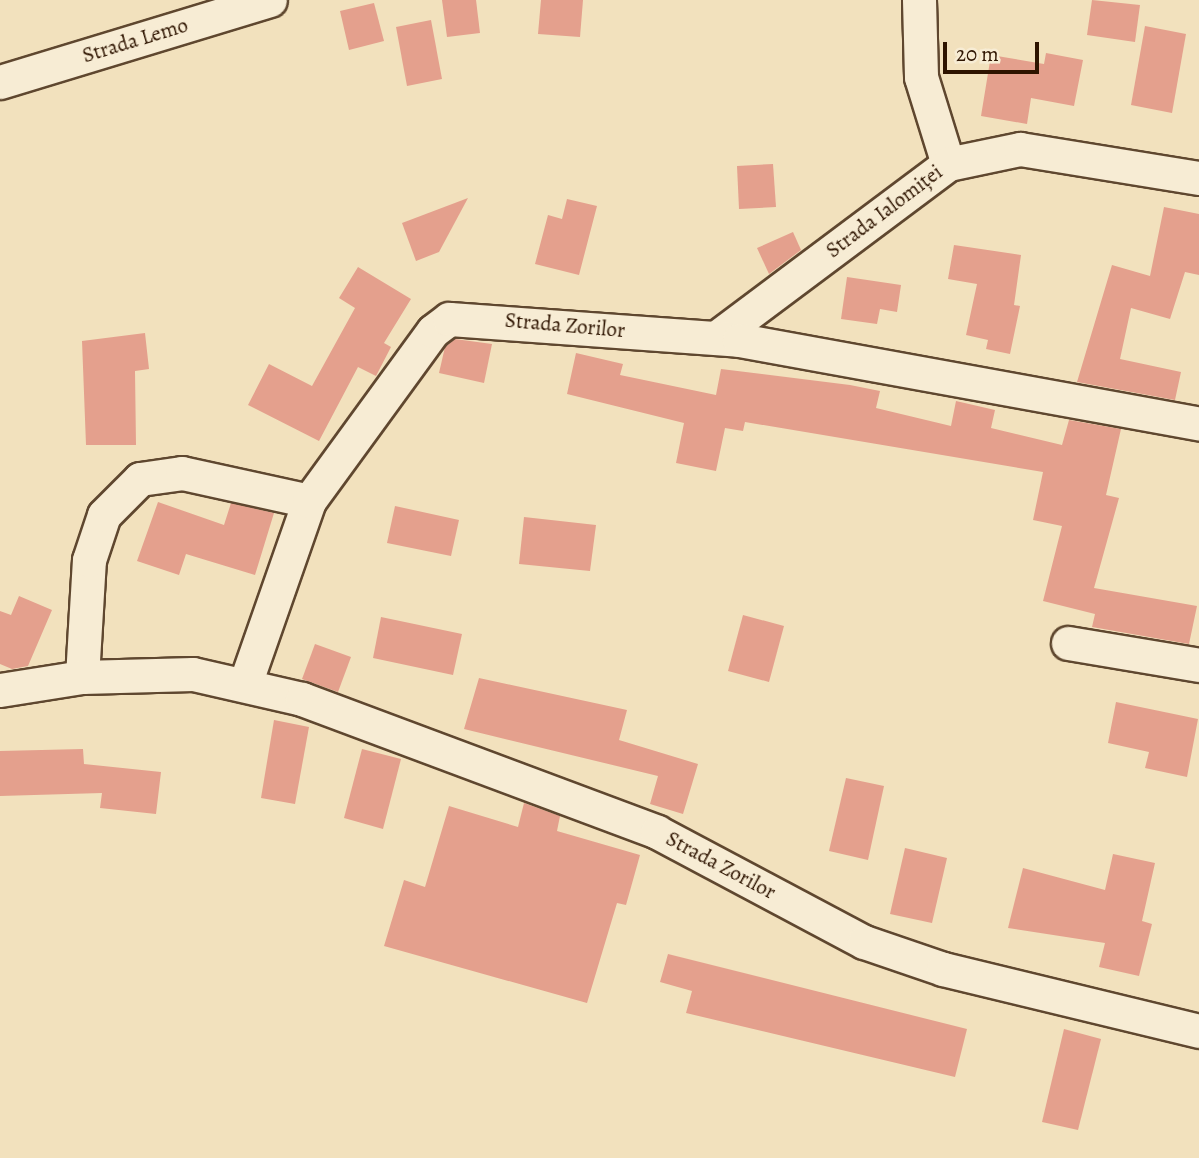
<!DOCTYPE html>
<meta charset="utf-8">
<style>
body{margin:0}
#map{position:relative;width:1199px;height:1158px;overflow:hidden;background:#f2e1bd;font-family:Alegreya,serif}
div>[style]{position:absolute}
[style*='--x']{left:calc(var(--x)*1px);top:calc(var(--y)*1px);width:calc(var(--w)*1px);rotate:calc(var(--a)*1deg)}
.building>*{inset:0;background:#e4a08d}
.roads{filter:drop-shadow(2px 0 #5f472f) drop-shadow(-2px 0 #5f472f) drop-shadow(0 2px #5f472f) drop-shadow(0 -2px #5f472f)}
.street>*{height:33px;margin:-16.5px;padding:0 16.5px;transform-origin:16.5px;border-radius:16.5px;background:#f7ecd4}
span{translate:-50% -50%;white-space:nowrap;text-align:center;line-height:1.15;-webkit-text-stroke:6px #f7ecd4;paint-order:stroke}
.street-label{font-size:21px;color:#2e1400}
.scale{position:absolute;left:943px;top:42px;width:96px;height:32px;box-sizing:border-box;border:4px solid #2e1400;border-top:0;padding-left:9px;font-size:21px;line-height:24px;white-space:nowrap;color:#2e1400;-webkit-text-stroke:5px #f7ecd4;paint-order:stroke}
</style>
<div id="map">
<div class="building">
<i style="clip-path:polygon(442px 0,476px 0,480px 33px,447px 37px)"></i>
<i style="clip-path:polygon(541px 0,583px 0,580px 37px,538px 34px)"></i>
<i style="clip-path:polygon(1092px 0,1140px 5px,1135px 42px,1087px 35px)"></i>
<i style="clip-path:polygon(374px 3px,384px 41px,349px 50px,340px 11px)"></i>
<i style="clip-path:polygon(431px 20px,442px 79px,407px 86px,396px 27px)"></i>
<i style="clip-path:polygon(1145px 26px,1186px 34px,1172px 113px,1131px 105px)"></i>
<i style="clip-path:polygon(1046px 53px,1083px 60px,1074px 106px,1031px 98px,1027px 124px,981px 116px,991px 55px,1044px 64px)"></i>
<i style="clip-path:polygon(773px 164px,776px 207px,739px 209px,737px 166px)"></i>
<i style="clip-path:polygon(468px 198px,439px 252px,416px 261px,402px 223px)"></i>
<i style="clip-path:polygon(567px 199px,597px 206px,579px 275px,535px 264px,548px 215px,562px 219px)"></i>
<i style="clip-path:polygon(1164px 207px,1199px 214px,1199px 275px,1185px 272px,1170px 319px,1131px 308px,1120px 359px,1181px 372px,1175px 400px,1077px 382px,1112px 265px,1150px 276px)"></i>
<i style="clip-path:polygon(793px 232px,801px 250px,769px 274px,757px 248px)"></i>
<i style="clip-path:polygon(954px 245px,1021px 255px,1014px 305px,1020px 306px,1010px 354px,986px 349px,988px 340px,966px 335px,977px 284px,948px 279px)"></i>
<i style="clip-path:polygon(358px 267px,411px 299px,384px 343px,391px 347px,376px 376px,358px 367px,319px 441px,248px 405px,269px 364px,312px 386px,355px 308px,339px 298px)"></i>
<i style="clip-path:polygon(847px 277px,901px 285px,897px 312px,880px 309px,877px 324px,841px 319px)"></i>
<i style="clip-path:polygon(145px 333px,149px 369px,135px 371px,136px 445px,86px 445px,82px 341px)"></i>
<i style="clip-path:polygon(455px 339px,492px 344px,484px 383px,439px 373px,445px 347px)"></i>
<i style="clip-path:polygon(576px 353px,623px 364px,620px 375px,716px 395px,721px 369px,850px 385px,880px 391px,876px 408px,951px 426px,956px 401px,995px 410px,991px 428px,1062px 445px,1069px 420px,1121px 429px,1106px 495px,1119px 498px,1094px 588px,1197px 606px,1189px 644px,1092px 627px,1095px 614px,1043px 601px,1062px 526px,1033px 520px,1043px 472px,745px 422px,743px 431px,725px 428px,716px 471px,676px 463px,684px 423px,567px 394px)"></i>
<i style="clip-path:polygon(158px 502px,224px 525px,231px 503px,274px 513px,255px 575px,186px 554px,179px 575px,137px 561px)"></i>
<i style="clip-path:polygon(395px 506px,459px 520px,451px 556px,387px 543px)"></i>
<i style="clip-path:polygon(524px 517px,596px 525px,590px 571px,519px 564px)"></i>
<i style="clip-path:polygon(19px 596px,52px 610px,28px 666px,12px 669px,0 664px,0 611px,11px 615px)"></i>
<i style="clip-path:polygon(743px 615px,784px 626px,769px 682px,728px 671px)"></i>
<i style="clip-path:polygon(381px 617px,462px 634px,453px 675px,373px 658px)"></i>
<i style="clip-path:polygon(315px 644px,351px 657px,338px 692px,302px 679px)"></i>
<i style="clip-path:polygon(479px 678px,627px 710px,619px 740px,698px 764px,683px 814px,650px 804px,658px 776px,464px 729px)"></i>
<i style="clip-path:polygon(1116px 702px,1198px 719px,1187px 777px,1145px 768px,1149px 752px,1108px 743px)"></i>
<i style="clip-path:polygon(274px 720px,309px 727px,295px 804px,261px 798px)"></i>
<i style="clip-path:polygon(83px 749px,84px 764px,161px 772px,156px 814px,100px 808px,102px 793px,0 796px,0 751px)"></i>
<i style="clip-path:polygon(362px 749px,401px 759px,383px 829px,344px 818px)"></i>
<i style="clip-path:polygon(846px 778px,884px 786px,868px 860px,829px 851px)"></i>
<i style="clip-path:polygon(524px 803px,560px 816px,557px 831px,640px 855px,626px 905px,617px 903px,587px 1003px,384px 946px,404px 880px,425px 887px,449px 806px,518px 827px)"></i>
<i style="clip-path:polygon(905px 848px,947px 858px,932px 923px,890px 914px)"></i>
<i style="clip-path:polygon(1113px 854px,1155px 863px,1142px 921px,1152px 924px,1139px 976px,1099px 967px,1105px 943px,1008px 928px,1023px 868px,1105px 890px)"></i>
<i style="clip-path:polygon(668px 954px,967px 1029px,955px 1077px,686px 1013px,692px 991px,660px 982px)"></i>
<i style="clip-path:polygon(1064px 1029px,1101px 1039px,1078px 1130px,1042px 1122px)"></i>
</div>
<div class="roads">
<div class="street">
<i style="--x:919;--y:0;--w:77;--a:88.5"></i>
<i style="--x:921;--y:77;--w:91;--a:72.8"></i>
<i style="--x:0;--y:82;--w:282;--a:-16.9"></i>
<i style="--x:717;--y:337;--w:289;--a:-36.8"></i>
<i style="--x:948;--y:164;--w:74;--a:-11.8"></i>
<i style="--x:1020;--y:149;--w:181;--a:9.2"></i>
<i style="--x:1068;--y:643;--w:133;--a:9.5"></i>
<i style="--x:82;--y:677;--w:117;--a:-86.6"></i>
<i style="--x:89;--y:560;--w:47;--a:-71.6"></i>
<i style="--x:104;--y:515;--w:51;--a:-45"></i>
<i style="--x:140;--y:479;--w:42;--a:-8.1"></i>
<i style="--x:182;--y:473;--w:130;--a:12.4"></i>
<i style="--x:245;--y:684;--w:194;--a:-70.7"></i>
<i style="--x:309;--y:501;--w:210;--a:-53.9"></i>
<i style="--x:433;--y:331;--w:20;--a:-37"></i>
<i style="--x:449;--y:319;--w:291;--a:4.1"></i>
<i style="--x:739;--y:340;--w:468;--a:10.3"></i>
<i style="--x:0;--y:690;--w:83;--a:-9"></i>
<i style="--x:82;--y:677;--w:111;--a:-1.5"></i>
<i style="--x:193;--y:674;--w:112;--a:12.9"></i>
<i style="--x:302;--y:699;--w:379;--a:20.5"></i>
<i style="--x:657;--y:832;--w:234;--a:28"></i>
<i style="--x:864;--y:942;--w:83;--a:18.9"></i>
<i style="--x:943;--y:969;--w:263;--a:13.6"></i>
</div>
</div>
<div class="street-label">
<span style="left:135px;top:40px;rotate:-17deg">Strada Lemo</span>
<span style="left:884px;top:211px;rotate:-37deg">Strada Ialomiței</span>
<span style="left:565px;top:325px;rotate:5deg">Strada Zorilor</span>
<span style="left:721px;top:865px;rotate:28deg">Strada Zorilor</span>
</div>
<div class="scale">20 m</div>
</div>
